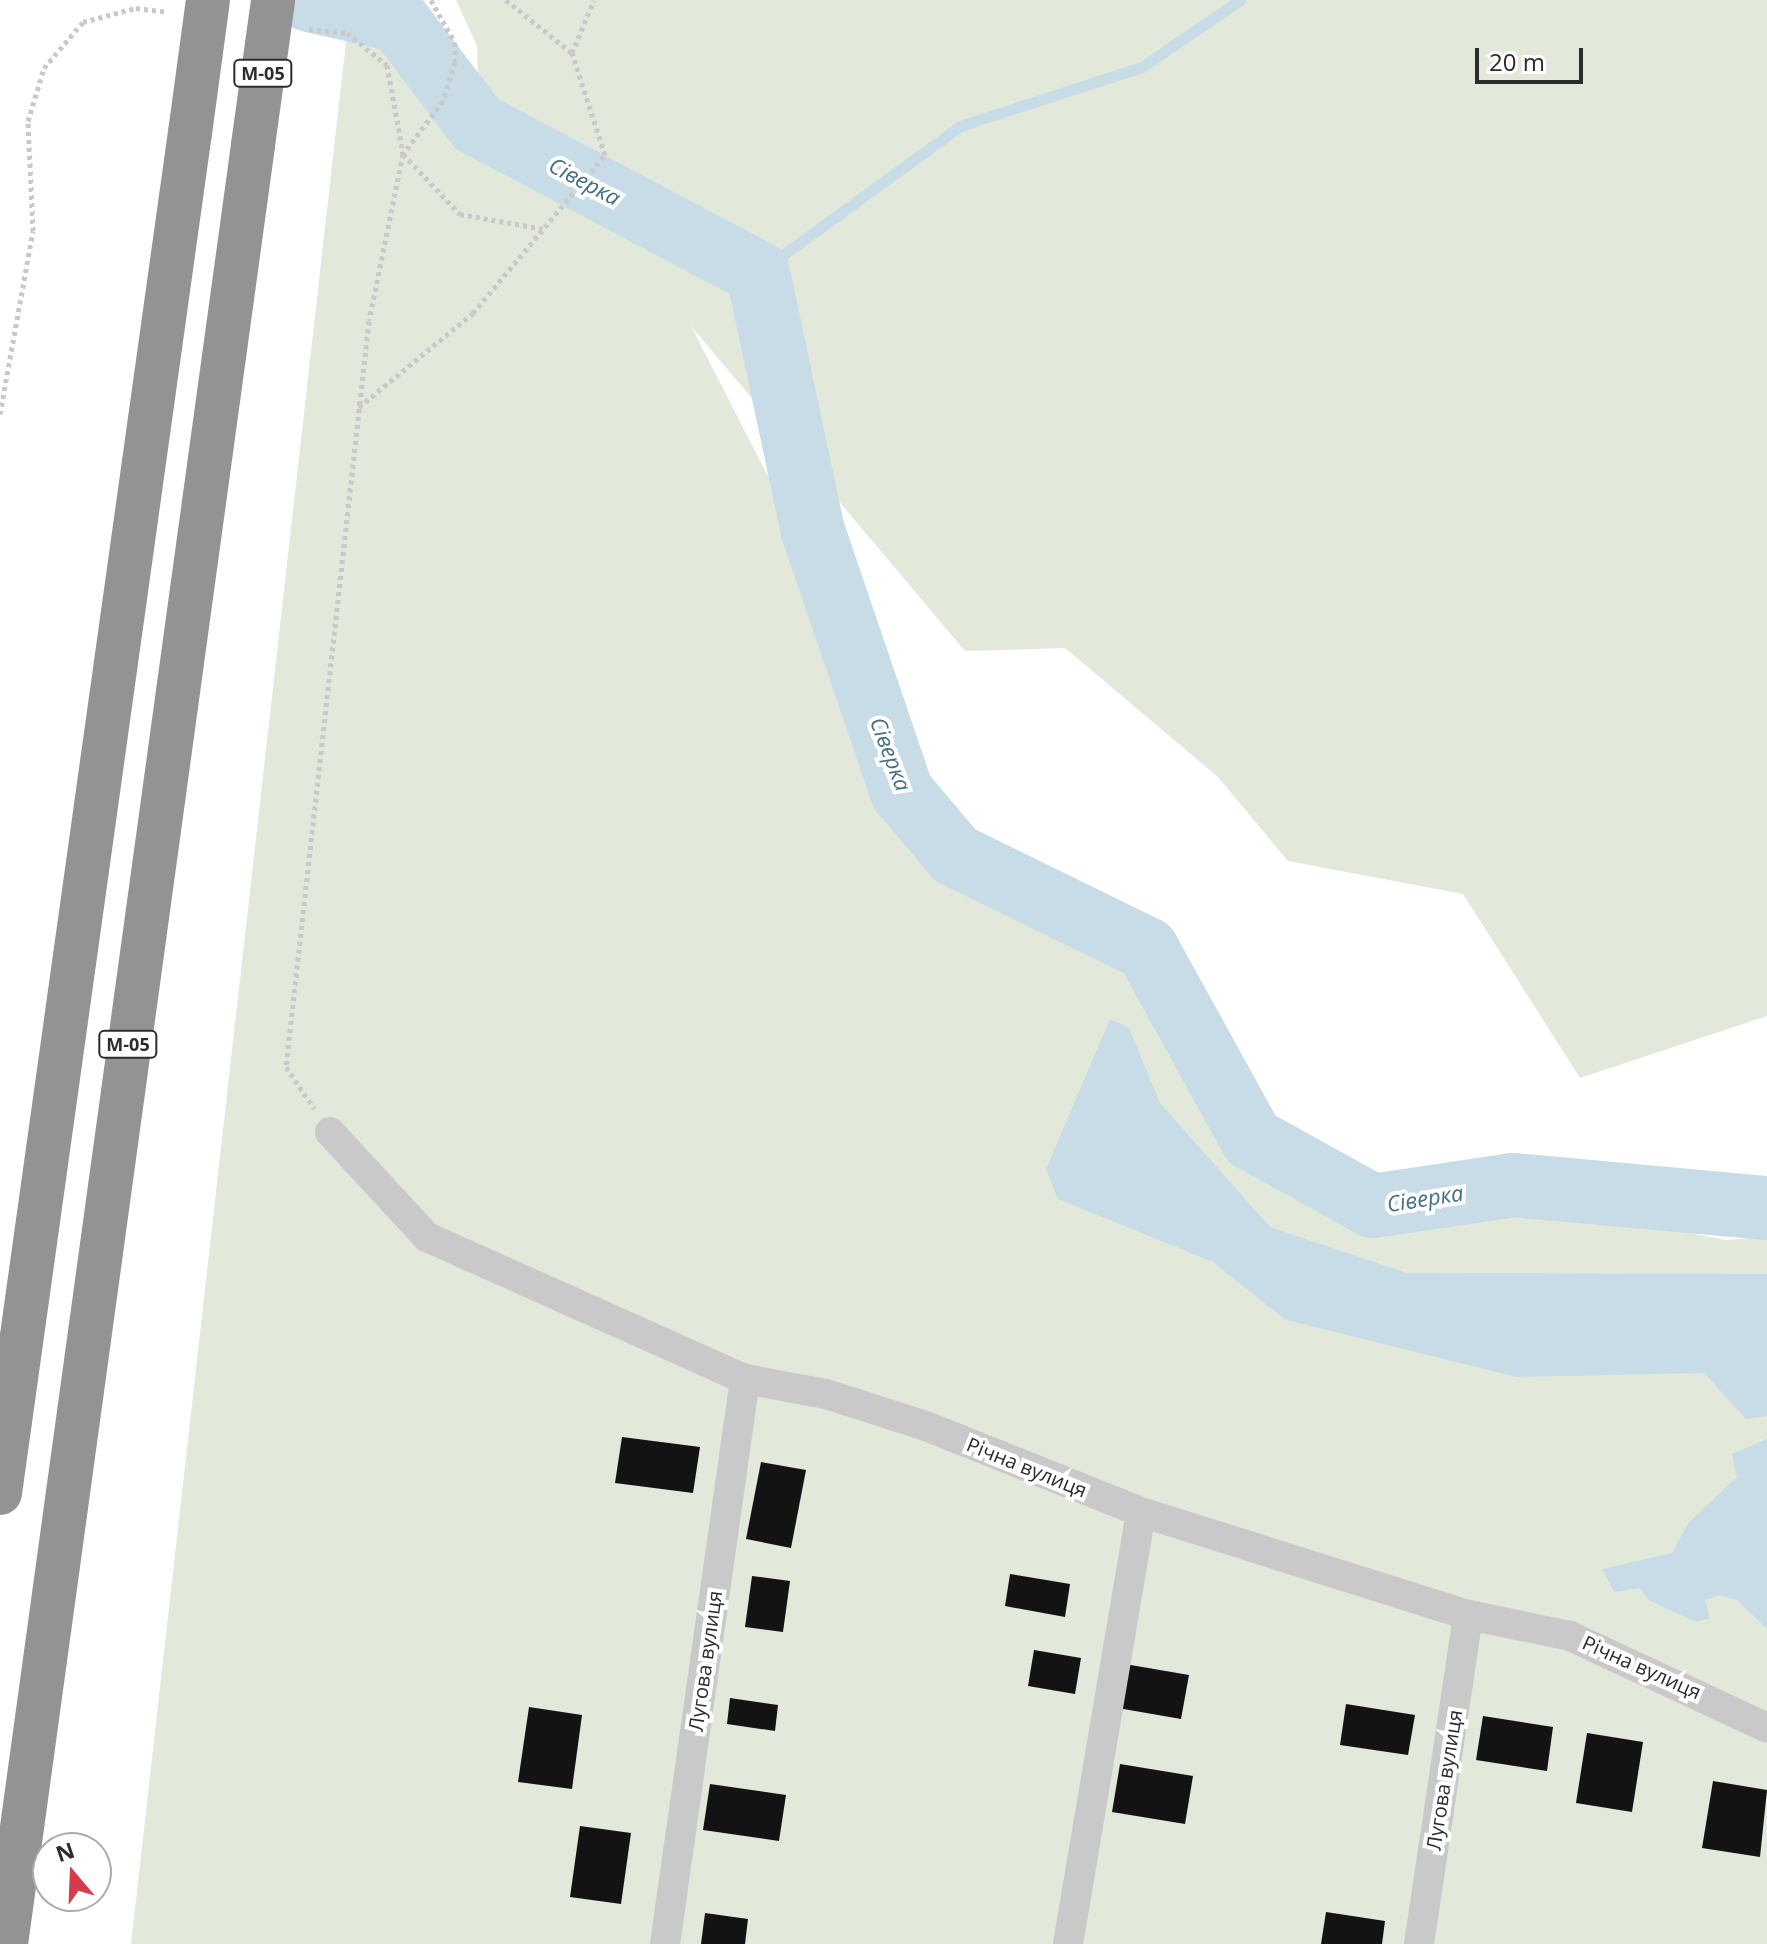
<!DOCTYPE html>
<meta charset="utf-8">
<style>
body{margin:0}
#map{position:relative;width:1767px;height:1944px;overflow:hidden;background:#fff;font-family:"Open Sans",sans-serif}
div>[style]{position:absolute}
[style*='--x']{left:calc(var(--x)*1px);top:calc(var(--y)*1px);width:calc(var(--w)*1px);rotate:calc(var(--a)*1deg)}
.green>*{inset:0;background:#e2e8da}
.water>*{inset:0;background:#c7dce7}
.stream>*{height:11px;margin:-5.5px;padding:0 5.5px;transform-origin:5.5px;border-radius:5.5px;background:#c7dce7}
.river>*{height:64px;margin:-32px;padding:0 32px;transform-origin:32px;border-radius:32px;background:#c7dce7}
.building>*{inset:0;background:#131313}
.path>*{height:5px;margin-top:-2.5px;transform-origin:0;background:repeating-linear-gradient(90deg,#c9c9c9 0 4px,transparent 0 8px)}
.street>*{height:30px;margin:-15px;padding:0 15px;transform-origin:15px;border-radius:15px;background:#c9c9c9}
.highway>*{height:44px;margin:-22px;padding:0 22px;transform-origin:22px;border-radius:22px;background:#939393}
.highway-bridge>*{height:44px;margin:-22px;padding:0 22px;transform-origin:22px;border-radius:22px;background:#939393}
span{translate:-50% -50%;white-space:nowrap;text-align:center;line-height:1.15;-webkit-text-stroke:8px #fff;paint-order:stroke}
.shield-label span{padding:2px 6px;background:#fff;border:2px solid;border-radius:6px;-webkit-text-stroke-width:0}
.shield-label{font-size:18px;color:#2c2c2c;font-weight:700}
.street-label{font-size:20px;color:#2c2c2c}
.water-label{font-size:22px;color:#416e86;font-style:italic}
.north{position:absolute;left:32px;top:1832px;width:80px;height:80px;box-sizing:border-box;background:#fff;border:2px solid #ababab;border-radius:50%;rotate:341deg;font-size:22px;font-weight:700;line-height:32px;text-align:center;color:#2c2c2c}
.north::after{content:'';display:block;margin:auto;width:28px;height:36px;background:#d63a4b;clip-path:polygon(50% 0,100% 100%,50% 72%,0 100%)}
.scale{position:absolute;left:1475px;top:48px;width:108px;height:36px;box-sizing:border-box;border:4px solid #2c2c2c;border-top:0;padding-left:10px;font-size:24px;line-height:28px;white-space:nowrap;color:#2c2c2c;-webkit-text-stroke:6px #fff;paint-order:stroke}
</style>
<div id="map">
<div class="green">
<i style="clip-path:polygon(456px 0,1767px 0,1767px 1016px,1580px 1078px,1463px 894px,1288px 861px,1218px 777px,1065px 648px,965px 651px,691px 326px,773px 486px,870px 771px,939px 866px,1125px 967px,1241px 1158px,1358px 1233px,1563px 1209px,1726px 1240px,1767px 1237px,1767px 1944px,131px 1944px,347px 33px,398px 20px,479px 107px,477px 46px)"></i>
</div>
<div class="water">
<i style="clip-path:polygon(1110px 1019px,1129px 1028px,1160px 1103px,1270px 1227px,1407px 1273px,1767px 1274px,1767px 1416px,1746px 1419px,1704px 1373px,1517px 1377px,1286px 1320px,1213px 1262px,1058px 1199px,1046px 1169px)"></i>
<i style="clip-path:polygon(1767px 1439px,1767px 1629px,1737px 1600px,1720px 1595px,1705px 1600px,1710px 1618px,1696px 1622px,1650px 1601px,1639px 1588px,1614px 1592px,1602px 1569px,1672px 1553px,1689px 1522px,1737px 1477px,1732px 1454px)"></i>
</div>
<div class="stream">
<i style="--x:758;--y:273;--w:250;--a:-36"></i>
<i style="--x:960;--y:126;--w:191;--a:-18"></i>
<i style="--x:1142;--y:67;--w:119;--a:-34.4"></i>
</div>
<div class="river">
<i style="--x:309;--y:0;--w:91;--a:12.7"></i>
<i style="--x:398;--y:20;--w:131;--a:52.8"></i>
<i style="--x:477;--y:124;--w:318;--a:27.9"></i>
<i style="--x:758;--y:273;--w:264;--a:78"></i>
<i style="--x:813;--y:531;--w:276;--a:71.2"></i>
<i style="--x:902;--y:792;--w:82;--a:49.9"></i>
<i style="--x:955;--y:855;--w:214;--a:26.1"></i>
<i style="--x:1147;--y:949;--w:217;--a:61.1"></i>
<i style="--x:1252;--y:1139;--w:138;--a:29"></i>
<i style="--x:1373;--y:1206;--w:142;--a:-8.5"></i>
<i style="--x:1513;--y:1185;--w:255;--a:5.2"></i>
</div>
<div class="building">
<i style="clip-path:polygon(622px 1437px,700px 1447px,693px 1493px,615px 1483px)"></i>
<i style="clip-path:polygon(761px 1462px,806px 1470px,791px 1548px,746px 1539px)"></i>
<i style="clip-path:polygon(1010px 1574px,1070px 1584px,1065px 1617px,1005px 1606px)"></i>
<i style="clip-path:polygon(752px 1576px,790px 1581px,783px 1632px,745px 1627px)"></i>
<i style="clip-path:polygon(1034px 1650px,1081px 1658px,1075px 1694px,1028px 1686px)"></i>
<i style="clip-path:polygon(1119px 1663px,1189px 1675px,1181px 1719px,1112px 1707px)"></i>
<i style="clip-path:polygon(730px 1698px,778px 1705px,775px 1731px,727px 1724px)"></i>
<i style="clip-path:polygon(1346px 1704px,1415px 1715px,1408px 1755px,1340px 1745px)"></i>
<i style="clip-path:polygon(529px 1707px,582px 1715px,572px 1789px,518px 1782px)"></i>
<i style="clip-path:polygon(1483px 1716px,1553px 1727px,1547px 1771px,1476px 1760px)"></i>
<i style="clip-path:polygon(1587px 1733px,1643px 1742px,1632px 1812px,1576px 1803px)"></i>
<i style="clip-path:polygon(1120px 1764px,1193px 1776px,1185px 1824px,1112px 1812px)"></i>
<i style="clip-path:polygon(1713px 1781px,1767px 1790px,1760px 1857px,1702px 1848px)"></i>
<i style="clip-path:polygon(710px 1784px,786px 1795px,779px 1841px,703px 1830px)"></i>
<i style="clip-path:polygon(580px 1826px,631px 1833px,621px 1904px,570px 1897px)"></i>
<i style="clip-path:polygon(1326px 1912px,1385px 1921px,1382px 1944px,1321px 1944px)"></i>
<i style="clip-path:polygon(705px 1913px,748px 1919px,745px 1944px,701px 1944px)"></i>
</div>
<div class="path">
<i style="--x:431;--y:0;--w:49;--a:60.8"></i>
<i style="--x:455;--y:43;--w:19;--a:90"></i>
<i style="--x:455;--y:62;--w:41;--a:107.1"></i>
<i style="--x:443;--y:101;--w:66;--a:127"></i>
<i style="--x:403;--y:154;--w:83;--a:46.5"></i>
<i style="--x:460;--y:214;--w:84;--a:10.2"></i>
<i style="--x:506;--y:0;--w:85;--a:38.8"></i>
<i style="--x:309;--y:29;--w:38;--a:6"></i>
<i style="--x:347;--y:33;--w:51;--a:38.7"></i>
<i style="--x:387;--y:65;--w:90;--a:79.8"></i>
<i style="--x:403;--y:154;--w:170;--a:101.5"></i>
<i style="--x:369;--y:321;--w:751;--a:96.35"></i>
<i style="--x:286;--y:1067;--w:50;--a:55.7"></i>
<i style="--x:359;--y:407;--w:148;--a:-39.5"></i>
<i style="--x:473;--y:313;--w:206;--a:-50.1"></i>
<i style="--x:605;--y:155;--w:107;--a:-107.9"></i>
<i style="--x:572;--y:53;--w:57;--a:-67.5"></i>
<i style="--x:0;--y:414;--w:186;--a:-79.8"></i>
<i style="--x:33;--y:231;--w:110;--a:-92.6"></i>
<i style="--x:28;--y:121;--w:55;--a:-73.2"></i>
<i style="--x:44;--y:68;--w:60;--a:-49.7"></i>
<i style="--x:83;--y:22;--w:55;--a:-14.8"></i>
<i style="--x:136;--y:8;--w:32;--a:7"></i>
</div>
<div class="street">
<i style="--x:330;--y:1132;--w:143;--a:47.3"></i>
<i style="--x:427;--y:1237;--w:348;--a:24.1"></i>
<i style="--x:745;--y:1379;--w:82;--a:10.5"></i>
<i style="--x:826;--y:1394;--w:105;--a:17.7"></i>
<i style="--x:926;--y:1426;--w:232;--a:21.8"></i>
<i style="--x:1141;--y:1512;--w:343;--a:17.5"></i>
<i style="--x:1468;--y:1615;--w:104;--a:11.6"></i>
<i style="--x:1570;--y:1636;--w:217;--a:25"></i>
<i style="--x:665;--y:1944;--w:571;--a:-81.94"></i>
<i style="--x:1068;--y:1944;--w:438;--a:-80.4"></i>
<i style="--x:1419;--y:1944;--w:333;--a:-81.5"></i>
</div>
<div class="highway">
<i style="--x:0;--y:1493;--w:1373;--a:-82.05"></i>
<i style="--x:6;--y:1944;--w:1816;--a:-82.18"></i>
</div>
<div class="highway-bridge">
<i style="--x:190;--y:133;--w:134;--a:-82.3"></i>
<i style="--x:253;--y:145;--w:146;--a:-82.1"></i>
</div>
<div class="shield-label">
<span style="left:263px;top:73px">М-05</span>
<span style="left:128px;top:1044px">М-05</span>
</div>
<div class="street-label">
<span style="left:1027px;top:1467px;rotate:22deg">Річна вулиця</span>
<span style="left:705px;top:1661px;rotate:-82deg">Лугова вулиця</span>
<span style="left:1642px;top:1667px;rotate:24deg">Річна вулиця</span>
<span style="left:1444px;top:1780px;rotate:-81deg">Лугова вулиця</span>
</div>
<div class="water-label">
<span style="left:585px;top:181px;rotate:28deg">Сіверка</span>
<span style="left:891px;top:754px;rotate:69deg">Сіверка</span>
<span style="left:1425px;top:1198px;rotate:-9deg">Сіверка</span>
</div>
<div class="north">N</div>
<div class="scale">20 m</div>
</div>
